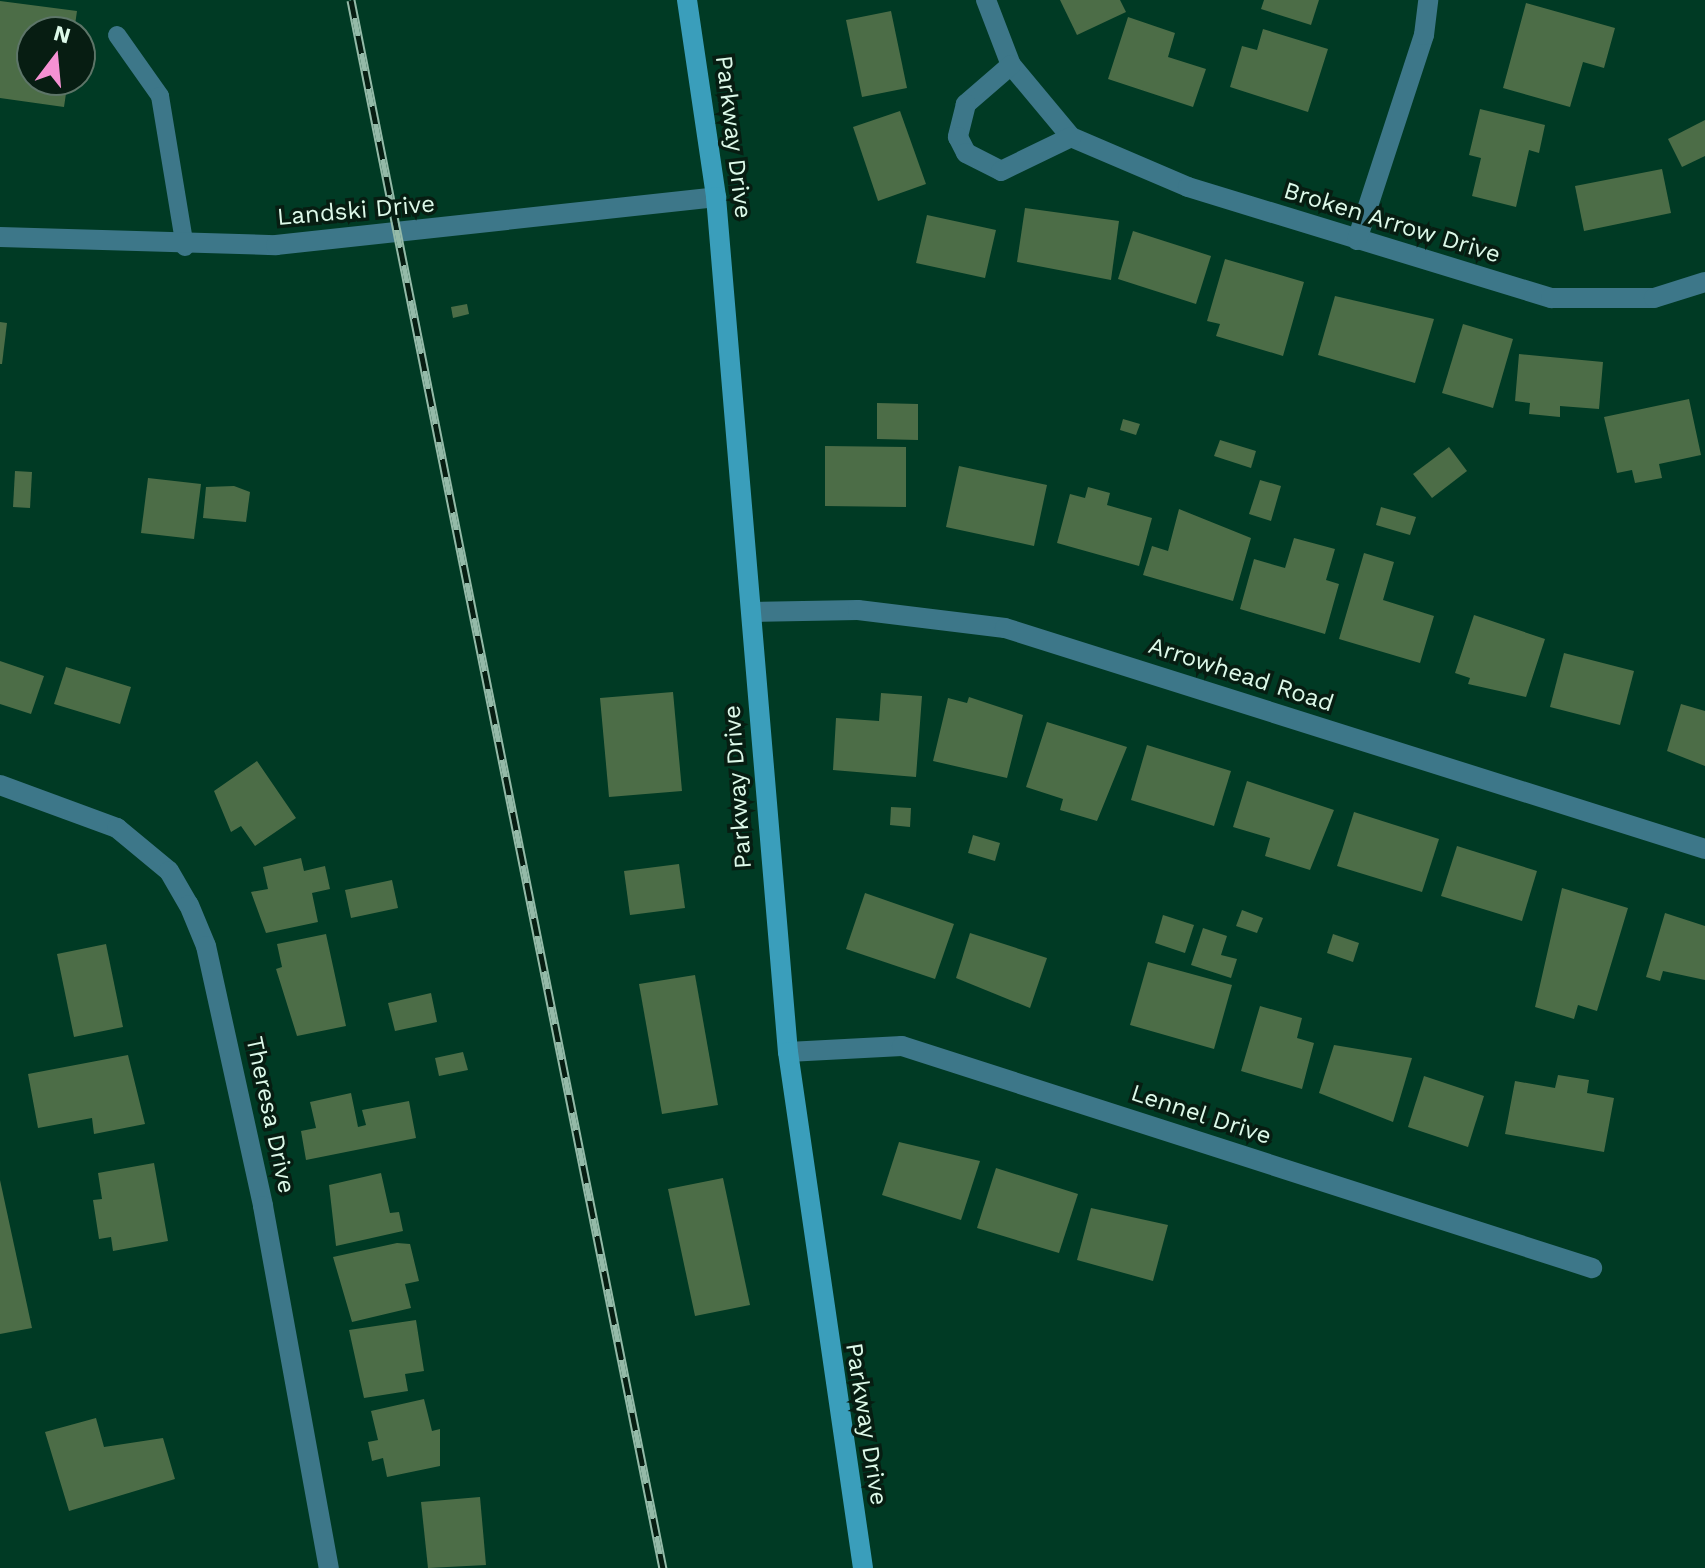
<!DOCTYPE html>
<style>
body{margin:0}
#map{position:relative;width:1705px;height:1568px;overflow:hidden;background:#003a24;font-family:"Work Sans",sans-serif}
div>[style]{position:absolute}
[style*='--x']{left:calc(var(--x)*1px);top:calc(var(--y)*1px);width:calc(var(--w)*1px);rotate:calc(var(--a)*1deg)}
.building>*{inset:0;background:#4c6d47}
.lane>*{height:18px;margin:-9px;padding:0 9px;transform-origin:9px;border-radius:9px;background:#3d7789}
.street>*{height:20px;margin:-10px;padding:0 10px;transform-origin:10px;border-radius:10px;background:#3d7789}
.secondary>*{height:20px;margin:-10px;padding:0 10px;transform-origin:10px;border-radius:10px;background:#3a9ebb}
.rail>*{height:9px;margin-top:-4.5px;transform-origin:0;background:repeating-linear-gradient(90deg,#071d12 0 18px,#94baa8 0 36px);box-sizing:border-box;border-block:2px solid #94baa8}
span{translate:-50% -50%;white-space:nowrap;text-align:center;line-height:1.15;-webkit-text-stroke:7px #071d12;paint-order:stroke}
.street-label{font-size:24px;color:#ddf9e9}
.north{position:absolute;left:16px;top:16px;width:80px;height:80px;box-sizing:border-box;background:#071d12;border:2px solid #5d7568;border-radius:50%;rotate:16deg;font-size:22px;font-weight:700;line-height:32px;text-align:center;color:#ddf9e9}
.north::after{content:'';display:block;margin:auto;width:28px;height:36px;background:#f591d3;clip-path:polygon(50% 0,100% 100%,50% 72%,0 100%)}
</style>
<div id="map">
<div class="building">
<i style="clip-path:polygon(1060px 0,1120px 0,1126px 12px,1077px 35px)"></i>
<i style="clip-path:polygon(1264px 0,1319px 0,1311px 25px,1261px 9px)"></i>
<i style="clip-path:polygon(0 1px,77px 11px,74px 32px,32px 32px,32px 80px,68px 80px,64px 107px,0 98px)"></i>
<i style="clip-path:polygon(1526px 3px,1615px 28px,1604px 68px,1583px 62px,1570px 107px,1503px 88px)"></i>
<i style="clip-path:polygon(891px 11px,907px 88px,862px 97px,846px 20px)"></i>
<i style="clip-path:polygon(1128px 17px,1175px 33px,1168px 57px,1206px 69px,1193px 107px,1108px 79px)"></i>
<i style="clip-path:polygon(1263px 29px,1328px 49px,1308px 112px,1230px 87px,1242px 46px,1257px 50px)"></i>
<i style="clip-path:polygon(1480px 109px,1545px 125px,1539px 153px,1529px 150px,1516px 207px,1472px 196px,1481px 158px,1469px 155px)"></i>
<i style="clip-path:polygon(900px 111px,926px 184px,878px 201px,853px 127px)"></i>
<i style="clip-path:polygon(1705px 120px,1705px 156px,1682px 167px,1668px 139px)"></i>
<i style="clip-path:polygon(1662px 169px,1671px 213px,1584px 231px,1575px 186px)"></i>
<i style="clip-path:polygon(1025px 208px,1119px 221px,1111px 280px,1017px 262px)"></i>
<i style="clip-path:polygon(927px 215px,996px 230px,985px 278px,916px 263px)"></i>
<i style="clip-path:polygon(1133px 231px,1211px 256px,1196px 304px,1118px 279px)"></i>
<i style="clip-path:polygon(1225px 259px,1304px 282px,1283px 356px,1216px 336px,1220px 324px,1207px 321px)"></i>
<i style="clip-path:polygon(1335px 296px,1434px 319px,1415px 383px,1318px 355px)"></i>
<i style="clip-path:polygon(467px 304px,469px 314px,453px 318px,451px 307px)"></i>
<i style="clip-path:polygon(0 322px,7px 323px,2px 364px,0 364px)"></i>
<i style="clip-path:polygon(1463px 324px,1513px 339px,1493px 408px,1442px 393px)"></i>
<i style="clip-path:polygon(1519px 354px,1603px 362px,1599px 409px,1560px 406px,1560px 417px,1529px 414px,1530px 403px,1515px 401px)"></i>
<i style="clip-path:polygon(1689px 399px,1701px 455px,1659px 464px,1662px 478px,1635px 483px,1632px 470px,1617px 473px,1604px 417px)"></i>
<i style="clip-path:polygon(877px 403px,918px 404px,918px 440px,877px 439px)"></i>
<i style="clip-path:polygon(1123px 419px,1140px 424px,1136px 435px,1120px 430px)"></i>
<i style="clip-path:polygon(1220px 440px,1256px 451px,1251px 468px,1214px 456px)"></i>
<i style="clip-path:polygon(825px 446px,906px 447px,906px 507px,825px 506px)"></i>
<i style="clip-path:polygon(1449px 447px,1467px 471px,1432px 498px,1413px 474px)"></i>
<i style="clip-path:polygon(959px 466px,1047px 485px,1034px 546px,946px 527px)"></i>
<i style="clip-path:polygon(15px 471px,32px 472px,30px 508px,13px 507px)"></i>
<i style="clip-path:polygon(148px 478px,201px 484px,194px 539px,141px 533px)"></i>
<i style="clip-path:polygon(1260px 480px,1281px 486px,1271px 521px,1249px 514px)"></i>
<i style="clip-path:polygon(234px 486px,250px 492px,246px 522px,203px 518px,206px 487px)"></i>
<i style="clip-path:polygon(1088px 487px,1110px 493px,1107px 505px,1152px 518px,1139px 566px,1057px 543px,1070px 494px,1085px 498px)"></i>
<i style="clip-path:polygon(1381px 507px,1416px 517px,1410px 535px,1376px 525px)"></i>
<i style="clip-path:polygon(1179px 509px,1251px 538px,1233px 601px,1143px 575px,1152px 546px,1168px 551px)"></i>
<i style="clip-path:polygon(1294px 538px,1335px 549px,1326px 580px,1339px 584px,1325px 634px,1240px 609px,1254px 559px,1285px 568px)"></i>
<i style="clip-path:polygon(1364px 553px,1394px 562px,1383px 600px,1434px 616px,1420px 663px,1339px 639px)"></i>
<i style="clip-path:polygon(1474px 615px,1545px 639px,1526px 697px,1468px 684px,1470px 678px,1455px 673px)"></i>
<i style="clip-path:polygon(1564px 653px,1634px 671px,1620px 725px,1550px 707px)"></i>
<i style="clip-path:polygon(0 661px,44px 676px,31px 714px,0 704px)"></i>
<i style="clip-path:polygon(66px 667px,131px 687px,120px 724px,54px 704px)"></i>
<i style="clip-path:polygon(673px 692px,682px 791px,609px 797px,600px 698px)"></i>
<i style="clip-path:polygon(881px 693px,922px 696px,916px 777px,833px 770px,836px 718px,879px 721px)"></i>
<i style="clip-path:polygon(969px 697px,1023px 715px,1007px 778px,933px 761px,948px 698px,967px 703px)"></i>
<i style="clip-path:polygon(1681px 704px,1705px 711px,1705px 766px,1667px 751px)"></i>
<i style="clip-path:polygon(1047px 722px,1127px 747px,1097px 821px,1060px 810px,1063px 799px,1026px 787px)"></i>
<i style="clip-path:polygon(1147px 745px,1231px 771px,1214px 826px,1131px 800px)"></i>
<i style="clip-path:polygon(257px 761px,296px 818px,255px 846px,241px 826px,231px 832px,214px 791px)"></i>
<i style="clip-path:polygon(1247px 781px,1334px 810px,1310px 870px,1265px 856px,1270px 838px,1233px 827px)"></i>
<i style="clip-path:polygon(891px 807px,911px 808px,910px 827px,890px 825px)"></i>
<i style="clip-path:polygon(1354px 812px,1439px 839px,1422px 892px,1337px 866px)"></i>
<i style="clip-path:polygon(973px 835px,1000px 843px,995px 861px,968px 853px)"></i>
<i style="clip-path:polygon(1457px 846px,1537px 871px,1522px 921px,1441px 896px)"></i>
<i style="clip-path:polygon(301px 858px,304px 871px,325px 866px,330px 889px,312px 893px,318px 922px,266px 933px,251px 892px,268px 889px,263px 867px)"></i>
<i style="clip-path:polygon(679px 864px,685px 908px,630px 915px,624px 871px)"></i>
<i style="clip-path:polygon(392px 880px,398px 908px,351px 918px,345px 890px)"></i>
<i style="clip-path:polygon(1562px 888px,1628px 908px,1597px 1011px,1578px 1005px,1574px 1019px,1535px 1007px)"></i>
<i style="clip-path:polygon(865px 893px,954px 924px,935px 979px,846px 949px)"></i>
<i style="clip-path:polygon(1242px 910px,1263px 918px,1257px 933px,1236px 926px)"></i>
<i style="clip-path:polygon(1665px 913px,1705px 926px,1705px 980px,1663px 971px,1660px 981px,1646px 977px)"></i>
<i style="clip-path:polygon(1163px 915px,1194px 925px,1185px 953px,1155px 943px)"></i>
<i style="clip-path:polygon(1203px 928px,1227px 936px,1221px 955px,1237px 959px,1231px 978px,1191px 965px)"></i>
<i style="clip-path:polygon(970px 933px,1047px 958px,1030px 1008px,956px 978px)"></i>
<i style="clip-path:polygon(326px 934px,346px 1026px,297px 1036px,276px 969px,282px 967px,277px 944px)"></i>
<i style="clip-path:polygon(1333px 934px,1359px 943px,1353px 962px,1327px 953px)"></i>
<i style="clip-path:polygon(106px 944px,123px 1027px,74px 1037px,57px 954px)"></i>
<i style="clip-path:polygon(1148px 962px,1232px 985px,1214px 1049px,1130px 1025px)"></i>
<i style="clip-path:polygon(695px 975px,718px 1105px,662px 1114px,639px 984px)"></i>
<i style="clip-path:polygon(431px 993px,437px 1022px,395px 1031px,388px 1003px)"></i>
<i style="clip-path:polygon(1260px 1006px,1302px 1018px,1297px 1038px,1314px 1043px,1302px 1089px,1241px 1071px)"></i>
<i style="clip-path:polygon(1334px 1045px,1412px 1058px,1393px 1122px,1319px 1093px)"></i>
<i style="clip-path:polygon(463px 1052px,468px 1070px,439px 1076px,435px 1058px)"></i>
<i style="clip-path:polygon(128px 1055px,145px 1124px,94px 1134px,92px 1118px,38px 1128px,28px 1074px)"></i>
<i style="clip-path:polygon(1558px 1075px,1589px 1080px,1587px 1093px,1614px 1098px,1604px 1152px,1505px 1134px,1515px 1081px,1555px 1088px)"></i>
<i style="clip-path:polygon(1424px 1076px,1484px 1096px,1468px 1147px,1408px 1127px)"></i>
<i style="clip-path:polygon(351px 1093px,358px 1127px,366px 1125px,362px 1110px,409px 1101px,416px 1138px,306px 1160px,301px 1131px,316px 1128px,310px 1102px)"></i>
<i style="clip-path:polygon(899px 1142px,980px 1161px,961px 1220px,882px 1195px)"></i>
<i style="clip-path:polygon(154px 1163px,168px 1241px,113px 1251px,111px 1237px,99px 1239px,93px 1200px,102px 1199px,98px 1173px)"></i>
<i style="clip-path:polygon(996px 1168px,1078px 1194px,1059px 1253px,977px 1228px)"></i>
<i style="clip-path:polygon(381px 1173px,390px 1213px,399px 1212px,403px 1231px,336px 1246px,329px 1185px)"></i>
<i style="clip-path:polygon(723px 1178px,750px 1305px,695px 1316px,668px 1189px)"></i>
<i style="clip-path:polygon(0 1180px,32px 1328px,0 1334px)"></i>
<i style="clip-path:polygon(1091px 1208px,1168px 1225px,1153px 1281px,1077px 1260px)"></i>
<i style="clip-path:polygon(397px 1243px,410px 1244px,419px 1281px,405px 1284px,411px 1308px,352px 1322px,333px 1257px)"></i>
<i style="clip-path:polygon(416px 1320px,424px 1371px,405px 1374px,408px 1391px,364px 1398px,349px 1330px)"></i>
<i style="clip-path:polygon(424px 1399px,432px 1431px,440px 1429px,440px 1466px,387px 1477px,383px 1458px,372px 1461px,368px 1442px,378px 1440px,371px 1411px)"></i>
<i style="clip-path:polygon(96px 1418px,104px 1447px,163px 1438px,175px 1479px,69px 1511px,45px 1432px)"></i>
<i style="clip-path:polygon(480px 1497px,486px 1565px,428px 1568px,421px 1502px)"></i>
</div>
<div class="lane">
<i style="--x:117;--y:35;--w:75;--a:54.8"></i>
<i style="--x:160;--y:96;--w:153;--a:80.6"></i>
</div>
<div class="street">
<i style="--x:986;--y:0;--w:70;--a:69"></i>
<i style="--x:1011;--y:65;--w:94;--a:50.2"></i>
<i style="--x:1071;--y:137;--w:127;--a:23.1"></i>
<i style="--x:1188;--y:187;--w:380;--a:17"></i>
<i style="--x:1551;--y:298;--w:103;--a:0"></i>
<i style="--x:1654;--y:298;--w:53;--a:-17.4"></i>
<i style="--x:1011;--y:65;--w:60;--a:139.1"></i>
<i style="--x:966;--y:104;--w:34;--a:104"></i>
<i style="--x:958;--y:137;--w:18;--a:63"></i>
<i style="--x:966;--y:153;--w:39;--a:27"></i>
<i style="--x:1001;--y:171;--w:78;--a:-25.9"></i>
<i style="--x:0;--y:237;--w:276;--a:1.7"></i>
<i style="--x:276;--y:245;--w:443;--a:-6.2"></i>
<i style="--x:1357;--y:240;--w:216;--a:-71.9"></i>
<i style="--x:1424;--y:35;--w:35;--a:-83"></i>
<i style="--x:752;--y:612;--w:106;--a:-1.1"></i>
<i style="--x:858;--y:610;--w:148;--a:7"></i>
<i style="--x:1005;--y:628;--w:734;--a:17.52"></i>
<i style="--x:0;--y:785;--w:125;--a:20.2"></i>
<i style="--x:117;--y:828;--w:67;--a:39.6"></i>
<i style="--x:169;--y:871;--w:39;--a:60"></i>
<i style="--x:189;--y:905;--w:44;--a:67.5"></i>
<i style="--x:206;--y:946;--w:266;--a:77.6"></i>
<i style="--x:263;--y:1206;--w:368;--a:79.7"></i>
<i style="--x:788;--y:1052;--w:114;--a:-3"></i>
<i style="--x:902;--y:1046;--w:725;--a:17.84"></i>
</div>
<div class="secondary">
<i style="--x:687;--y:0;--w:199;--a:81.6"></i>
<i style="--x:716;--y:197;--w:858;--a:85.19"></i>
<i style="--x:788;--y:1052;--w:521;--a:81.73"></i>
</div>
<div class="rail">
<i style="--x:351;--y:0;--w:1599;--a:78.75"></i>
</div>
<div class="street-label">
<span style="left:733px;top:137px;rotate:83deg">Parkway Drive</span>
<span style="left:356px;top:211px;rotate:-5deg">Landski Drive</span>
<span style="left:1392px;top:223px;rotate:17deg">Broken Arrow Drive</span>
<span style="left:1241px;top:675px;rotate:18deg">Arrowhead Road</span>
<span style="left:738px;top:787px;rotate:-94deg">Parkway Drive</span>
<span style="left:270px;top:1115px;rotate:78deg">Theresa Drive</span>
<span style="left:1201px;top:1115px;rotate:18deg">Lennel Drive</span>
<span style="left:866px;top:1424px;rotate:81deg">Parkway Drive</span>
</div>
<div class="north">N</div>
</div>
